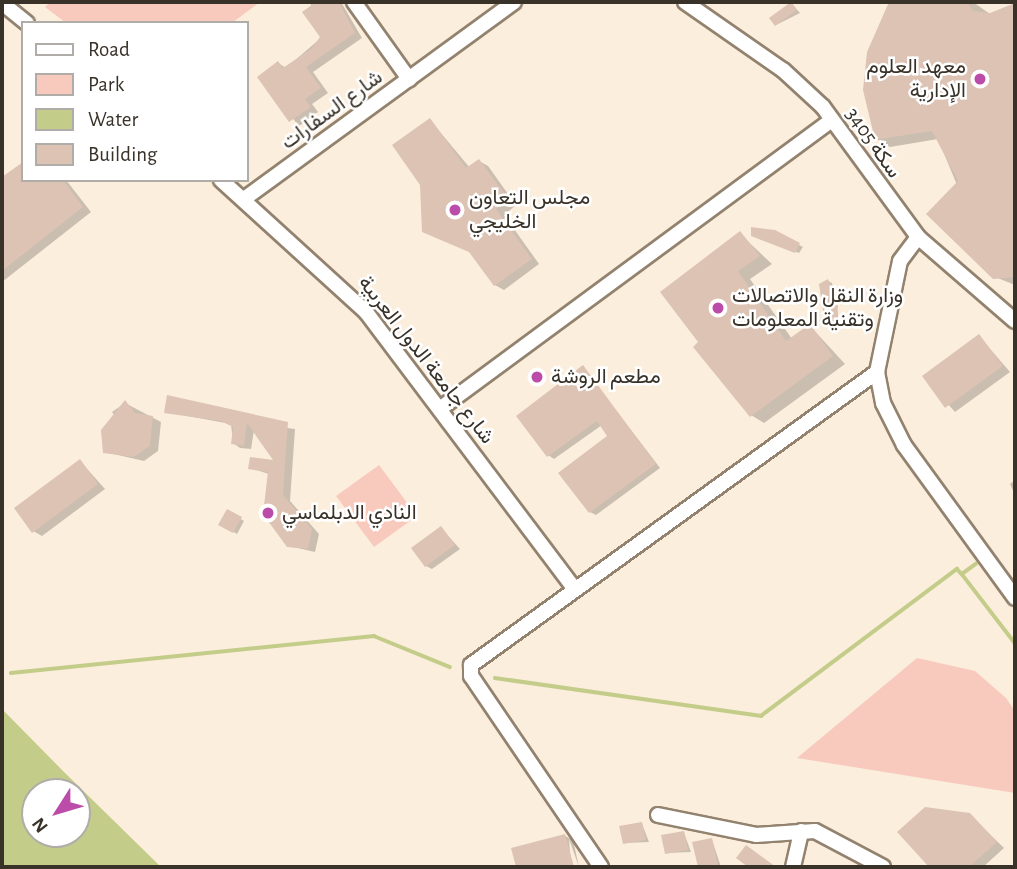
<!DOCTYPE html>
<meta charset="utf-8">
<style>
body{margin:0}
#map{position:relative;width:1017px;height:869px;overflow:hidden;background:#fceedc;font-family:"Alegreya Sans",Vazirmatn,sans-serif}
div>[style]{position:absolute}
[style*='--x']{left:calc(var(--x)*1px);top:calc(var(--y)*1px);width:calc(var(--w)*1px);rotate:calc(var(--a)*1deg)}
.green>*{inset:0;background:#f8cabe}
.water>*{inset:0;background:#c4cc8a}
.shadow>*{inset:0;background:#0003}
.stream>*{height:3.5px;margin:-1.75px;padding:0 1.75px;transform-origin:1.75px;border-radius:1.75px;background:#c4cc8a}
.building>*{inset:0;background:#dcc3b4}
.roads{filter:drop-shadow(2px 0 #92826e) drop-shadow(-2px 0 #92826e) drop-shadow(0 2px #92826e) drop-shadow(0 -2px #92826e)}
.minor>*{height:14px;margin:-7px;padding:0 7px;transform-origin:7px;border-radius:7px;background:#fff}
.dots>*{width:19px;height:19px;translate:-50% -50%;box-sizing:border-box;border:4px solid #fff;border-radius:50%}
span{translate:-50% -50%;white-space:nowrap;text-align:center;line-height:1.15;-webkit-text-stroke:5px #fff;paint-order:stroke}
.poi-label{font-size:21px;color:#393229}
.right{translate:-100% -50%;text-align:right}
.left{translate:0 -50%;text-align:left}
.street-label{font-size:21px;color:#393229}
.frame{position:absolute;inset:0;border:4px solid #393229;pointer-events:none}
.legend{position:absolute;left:21px;top:21px;width:228px;height:161px;box-sizing:border-box;background:#fff;border:2px solid #b0ada9;margin:0;padding:9px 12px;list-style:none;font-size:21px;color:#393229}
.legend li{display:flex;align-items:center;gap:14px;height:35px}
.legend b{width:35px;border:2px solid #b0ada9}
.north{position:absolute;left:21px;top:778px;width:70px;height:70px;box-sizing:border-box;background:#fff;border:2px solid #b0ada9;border-radius:50%;rotate:233deg;font-size:19px;font-weight:700;line-height:28px;text-align:center;color:#393229}
.north::after{content:'';display:block;margin:auto;width:24px;height:32px;background:#bc4caa;clip-path:polygon(50% 0,100% 100%,50% 72%,0 100%)}
</style>
<div id="map">
<div class="green">
<i style="clip-path:polygon(50px 2px,260px 2px,232px 23px,66px 23px,45px 7px)"></i>
<i style="clip-path:polygon(379px 465px,417px 516px,374px 547px,336px 496px)"></i>
<i style="clip-path:polygon(917px 658px,975px 671px,1006px 698px,1015px 711px,1015px 793px,797px 758px)"></i>
</div>
<div class="water">
<i style="clip-path:polygon(evenodd,2px 709px,64px 772px,161px 867px,2px 867px,2px 709px,35px 792px,77px 792px,77px 834px,35px 834px,35px 792px)"></i>
</div>
<div class="shadow">
<i style="clip-path:polygon(310px 2px,341px 2px,362px 38px,313px 72px,328px 93px,312px 104px,318px 112px,299px 126px,259px 77px,278px 63px,286px 68px,322px 37px)"></i>
<i style="clip-path:polygon(893px 2px,973px 2px,990px 14px,1015px 7px,1015px 285px,995px 277px,938px 139px,890px 147px,876px 139px,868px 52px)"></i>
<i style="clip-path:polygon(792px 4px,800px 13px,776px 25px)"></i>
<i style="clip-path:polygon(430px 120px,470px 168px,479px 161px,488px 166px,516px 205px,504px 215px,539px 264px,504px 290px,495px 285px)"></i>
<i style="clip-path:polygon(23px 164px,23px 180px,66px 180px,91px 212px,2px 282px,2px 179px)"></i>
<i style="clip-path:polygon(774px 232px,803px 247px,799px 253px,757px 238px)"></i>
<i style="clip-path:polygon(740px 234px,772px 264px,750px 279px,792px 339px,810px 326px,845px 364px,764px 423px,751px 415px,700px 342px)"></i>
<i style="clip-path:polygon(828px 281px,832px 283px,840px 326px,827px 323px)"></i>
<i style="clip-path:polygon(979px 336px,1010px 372px,955px 412px,924px 377px)"></i>
<i style="clip-path:polygon(583px 367px,660px 468px,596px 515px,590px 512px,610px 436px,602px 425px,554px 459px,548px 455px)"></i>
<i style="clip-path:polygon(125px 403px,161px 422px,158px 451px,144px 461px,105px 452px,118px 420px,112px 412px)"></i>
<i style="clip-path:polygon(166px 412px,295px 429px,290px 501px,319px 534px,315px 552px,289px 546px,269px 474px,250px 468px,277px 463px,254px 430px,251px 449px,240px 448px,233px 443px,231px 424px)"></i>
<i style="clip-path:polygon(80px 461px,105px 489px,42px 536px,33px 531px)"></i>
<i style="clip-path:polygon(1015px 480px,1015px 495px,1010px 484px)"></i>
<i style="clip-path:polygon(227px 511px,244px 521px,237px 534px,220px 524px)"></i>
<i style="clip-path:polygon(441px 528px,460px 549px,432px 569px,426px 566px)"></i>
<i style="clip-path:polygon(969px 814px,1004px 848px,983px 867px,931px 867px,899px 832px)"></i>
<i style="clip-path:polygon(642px 824px,649px 842px,624px 843px)"></i>
<i style="clip-path:polygon(684px 833px,691px 852px,666px 853px)"></i>
<i style="clip-path:polygon(565px 836px,573px 840px,579px 867px,569px 839px,571px 867px,518px 867px,513px 849px)"></i>
<i style="clip-path:polygon(712px 840px,721px 867px,700px 867px,694px 843px)"></i>
</div>
<div class="stream">
<i style="--x:962;--y:574;--w:87;--a:52.5"></i>
<i style="--x:11;--y:673;--w:365;--a:-5.8"></i>
<i style="--x:374;--y:636;--w:82;--a:22.2"></i>
<i style="--x:495;--y:678;--w:269;--a:8.1"></i>
<i style="--x:761;--y:716;--w:245;--a:-36.9"></i>
<i style="--x:957;--y:569;--w:7;--a:45"></i>
<i style="--x:962;--y:574;--w:17;--a:-36"></i>
</div>
<div class="building">
<i style="clip-path:polygon(316px 2px,339px 2px,355px 33px,306px 67px,321px 88px,305px 99px,311px 107px,289px 122px,257px 77px,278px 61px,283px 68px,311px 49px,320px 37px,302px 12px)"></i>
<i style="clip-path:polygon(791px 2px,797px 10px,775px 26px,769px 18px)"></i>
<i style="clip-path:polygon(889px 2px,967px 2px,973px 11px,990px 13px,1015px 3px,1015px 277px,993px 279px,926px 214px,958px 181px,932px 131px,875px 140px,863px 90px,867px 52px)"></i>
<i style="clip-path:polygon(430px 118px,466px 168px,479px 159px,509px 200px,496px 209px,532px 259px,494px 286px,469px 252px,422px 232px,420px 185px,392px 145px)"></i>
<i style="clip-path:polygon(23px 162px,23px 180px,63px 180px,83px 207px,2px 271px,2px 177px)"></i>
<i style="clip-path:polygon(751px 227px,775px 230px,800px 243px,795px 253px,751px 236px)"></i>
<i style="clip-path:polygon(740px 231px,760px 256px,738px 271px,786px 341px,810px 324px,833px 356px,750px 417px,693px 347px,698px 342px,660px 292px)"></i>
<i style="clip-path:polygon(828px 279px,838px 306px,837px 325px,825px 324px,819px 284px)"></i>
<i style="clip-path:polygon(979px 334px,1003px 366px,945px 408px,922px 376px)"></i>
<i style="clip-path:polygon(583px 365px,656px 464px,589px 513px,558px 473px,607px 436px,597px 421px,547px 457px,516px 416px)"></i>
<i style="clip-path:polygon(167px 395px,288px 422px,283px 495px,312px 529px,308px 549px,287px 547px,263px 514px,268px 472px,248px 469px,250px 457px,273px 460px,247px 423px,244px 446px,231px 444px,233px 427px,221px 421px,164px 413px)"></i>
<i style="clip-path:polygon(125px 400px,135px 413px,153px 416px,150px 446px,134px 457px,103px 453px,101px 430px)"></i>
<i style="clip-path:polygon(80px 459px,98px 484px,32px 533px,14px 508px)"></i>
<i style="clip-path:polygon(227px 509px,242px 517px,233px 533px,218px 525px)"></i>
<i style="clip-path:polygon(441px 526px,455px 545px,425px 567px,411px 548px)"></i>
<i style="clip-path:polygon(925px 807px,970px 813px,997px 842px,969px 867px,929px 867px,897px 832px)"></i>
<i style="clip-path:polygon(642px 822px,646px 840px,623px 844px,619px 826px)"></i>
<i style="clip-path:polygon(684px 831px,688px 850px,665px 854px,661px 835px)"></i>
<i style="clip-path:polygon(565px 834px,574px 867px,516px 867px,511px 848px)"></i>
<i style="clip-path:polygon(712px 838px,718px 866px,698px 867px,692px 842px)"></i>
<i style="clip-path:polygon(746px 845px,776px 867px,748px 867px,736px 858px)"></i>
</div>
<div class="roads">
<div class="minor">
<i style="--x:354;--y:2;--w:95;--a:54.5"></i>
<i style="--x:685;--y:2;--w:119;--a:34.8"></i>
<i style="--x:783;--y:70;--w:54;--a:42.8"></i>
<i style="--x:823;--y:107;--w:161;--a:53.8"></i>
<i style="--x:918;--y:237;--w:128;--a:40.9"></i>
<i style="--x:2;--y:3;--w:32;--a:39"></i>
<i style="--x:221;--y:180;--w:196;--a:42.3"></i>
<i style="--x:366;--y:312;--w:346;--a:53"></i>
<i style="--x:244;--y:199;--w:334;--a:-36.1"></i>
<i style="--x:877;--y:372;--w:32;--a:79"></i>
<i style="--x:883;--y:403;--w:47;--a:63.4"></i>
<i style="--x:904;--y:445;--w:189;--a:54"></i>
<i style="--x:441;--y:408;--w:485;--a:-36.4"></i>
<i style="--x:658;--y:815;--w:100;--a:11.5"></i>
<i style="--x:756;--y:835;--w:59;--a:-3.9"></i>
<i style="--x:815;--y:831;--w:77;--a:27.9"></i>
<i style="--x:601;--y:867;--w:231;--a:-124.2"></i>
<i style="--x:471;--y:676;--w:11;--a:-90"></i>
<i style="--x:471;--y:665;--w:501;--a:-35.82"></i>
<i style="--x:877;--y:372;--w:113;--a:-78.3"></i>
<i style="--x:900;--y:261;--w:30;--a:-53"></i>
<i style="--x:793;--y:867;--w:37;--a:-77"></i>
</div>
</div>
<div class="dots">
<i style="left:980px;top:79px;background:#bc4caa"></i>
<i style="left:455px;top:210px;background:#bc4caa"></i>
<i style="left:718px;top:308px;background:#bc4caa"></i>
<i style="left:537px;top:377px;background:#bc4caa"></i>
<i style="left:268px;top:513px;background:#bc4caa"></i>
</div>
<div class="poi-label">
<span class="right" style="left:966px;top:79px">معهد العلوم<br>الإدارية</span>
<span class="left" style="left:469px;top:210px">مجلس التعاون<br>الخليجي</span>
<span class="left" style="left:732px;top:308px">وزارة النقل والاتصالات<br>وتقنية المعلومات</span>
<span class="left" style="left:551px;top:377px">مطعم الروشة</span>
<span class="left" style="left:282px;top:513px">النادي الدبلماسي</span>
</div>
<div class="street-label">
<span style="left:332px;top:110px;rotate:-36deg">شارع السفارات</span>
<span style="left:873px;top:143px;rotate:55deg">سكة 3405</span>
<span style="left:426px;top:360px;rotate:52deg">شارع جامعة الدول العربية</span>
</div>
<div class="frame"></div>
<ul class="legend">
<li><b style="height:9px;background:#fff"></b>Road</li>
<li><b style="height:19px;background:#f8cabe"></b>Park</li>
<li><b style="height:19px;background:#c4cc8a"></b>Water</li>
<li><b style="height:19px;background:#dcc3b4"></b>Building</li>
</ul>
<div class="north">N</div>
</div>
